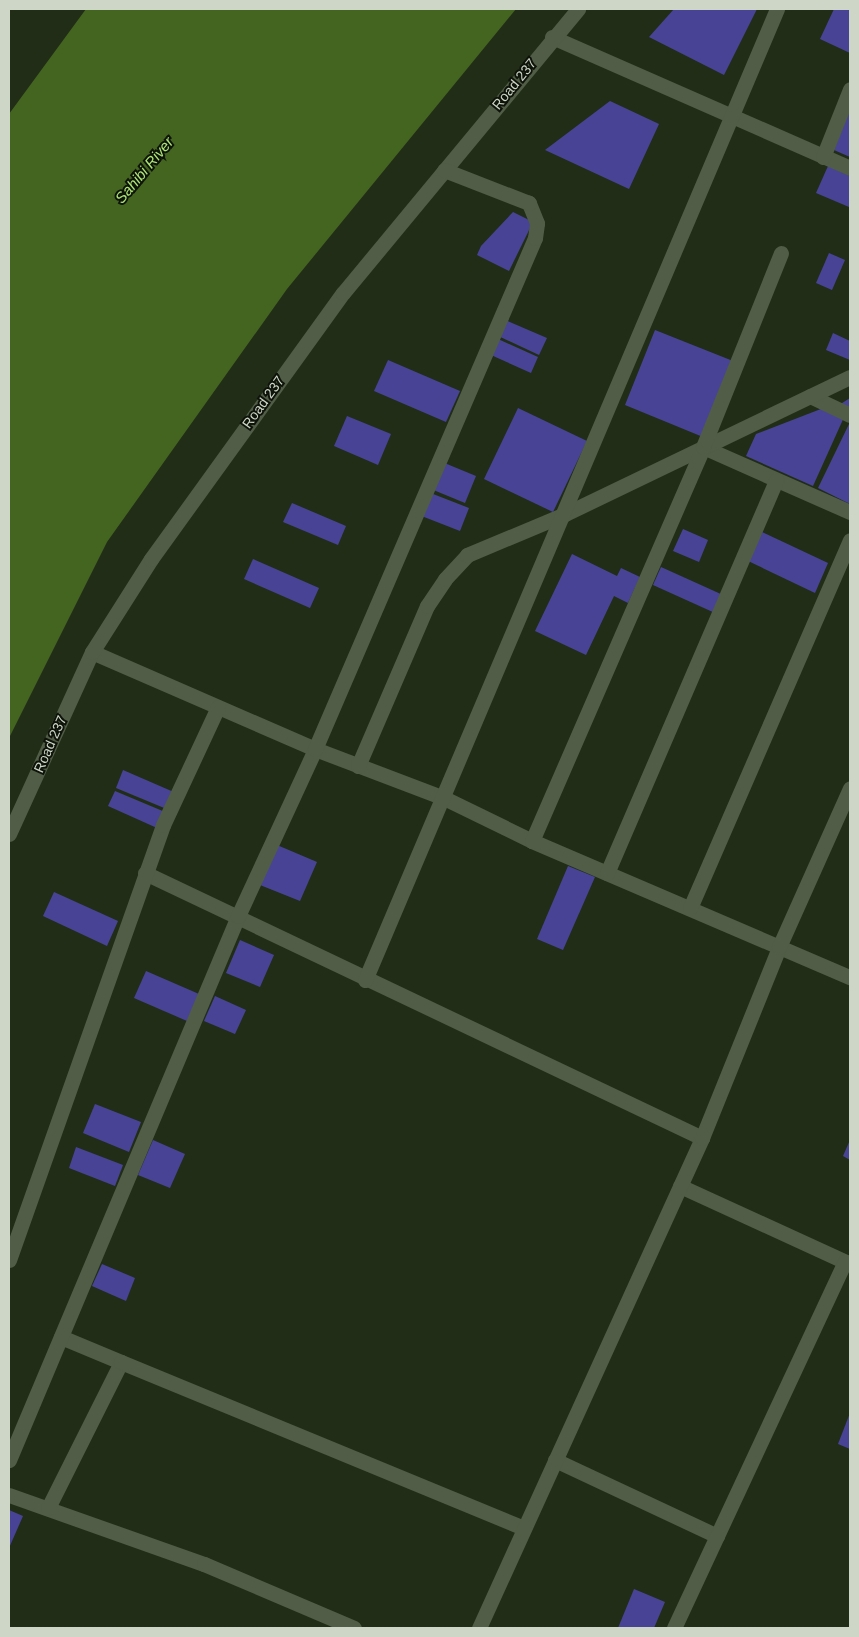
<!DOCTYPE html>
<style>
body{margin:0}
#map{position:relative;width:859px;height:1637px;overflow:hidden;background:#222d18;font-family:Helvetica,sans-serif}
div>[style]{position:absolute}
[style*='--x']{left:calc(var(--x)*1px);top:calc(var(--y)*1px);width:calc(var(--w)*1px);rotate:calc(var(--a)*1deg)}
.water>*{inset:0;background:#446520}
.building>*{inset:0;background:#494395}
.minor>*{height:15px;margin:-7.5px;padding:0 7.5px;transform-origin:7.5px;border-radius:7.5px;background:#515d46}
span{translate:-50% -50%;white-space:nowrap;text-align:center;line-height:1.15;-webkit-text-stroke:4px #0f140a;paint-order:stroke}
.street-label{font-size:14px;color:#ced6c8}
.water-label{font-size:15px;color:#ade773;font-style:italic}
.frame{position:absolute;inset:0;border:10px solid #ced6c8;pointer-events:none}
</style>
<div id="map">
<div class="water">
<i style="clip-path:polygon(86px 9px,516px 9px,287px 289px,107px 542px,9px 738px,9px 114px)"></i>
</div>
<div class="building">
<i style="clip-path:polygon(674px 9px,757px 9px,724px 75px,649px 37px)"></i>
<i style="clip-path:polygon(834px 9px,850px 9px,850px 53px,820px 39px)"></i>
<i style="clip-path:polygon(610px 101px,659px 124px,629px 189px,545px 150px)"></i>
<i style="clip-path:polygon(850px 109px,850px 157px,834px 150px)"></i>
<i style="clip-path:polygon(828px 166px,850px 176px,849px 207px,816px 193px)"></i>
<i style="clip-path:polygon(513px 212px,533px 222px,509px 271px,477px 255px,481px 246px)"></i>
<i style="clip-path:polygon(829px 253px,845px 260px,832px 290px,816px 283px)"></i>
<i style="clip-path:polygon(503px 319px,547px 338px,539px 355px,496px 335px)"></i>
<i style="clip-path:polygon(655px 330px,733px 361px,703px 437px,625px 405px)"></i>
<i style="clip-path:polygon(833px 333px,850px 341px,850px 360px,826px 350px)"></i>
<i style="clip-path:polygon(498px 339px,538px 357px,531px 373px,491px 355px)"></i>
<i style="clip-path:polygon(388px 360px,460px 391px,446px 422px,374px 391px)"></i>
<i style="clip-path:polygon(850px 398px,850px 413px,836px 407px)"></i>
<i style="clip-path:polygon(826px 407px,845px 415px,813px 486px,746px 456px,756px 434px)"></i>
<i style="clip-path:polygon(518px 408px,587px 441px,553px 512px,484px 479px)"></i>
<i style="clip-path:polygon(347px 416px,391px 434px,378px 465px,334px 446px)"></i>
<i style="clip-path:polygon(850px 422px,850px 504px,818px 488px)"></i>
<i style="clip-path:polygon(442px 462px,476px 476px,465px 503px,431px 489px)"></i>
<i style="clip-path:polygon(428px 492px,469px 508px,460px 531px,419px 515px)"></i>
<i style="clip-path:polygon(292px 503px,346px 526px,338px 545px,283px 522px)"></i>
<i style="clip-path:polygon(683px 529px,708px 540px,699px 562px,673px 551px)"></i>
<i style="clip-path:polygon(760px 531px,828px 563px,815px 593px,746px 560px)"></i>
<i style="clip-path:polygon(572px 554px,617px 576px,621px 568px,640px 577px,628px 603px,614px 596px,586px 655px,535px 631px)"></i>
<i style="clip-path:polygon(253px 559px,319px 588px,310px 608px,244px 579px)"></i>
<i style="clip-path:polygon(661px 567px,723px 595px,715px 613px,653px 585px)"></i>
<i style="clip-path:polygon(123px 770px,176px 793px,169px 810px,116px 788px)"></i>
<i style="clip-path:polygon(115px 791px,165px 812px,157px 828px,108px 806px)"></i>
<i style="clip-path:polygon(277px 845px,317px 862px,300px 901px,260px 885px)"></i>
<i style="clip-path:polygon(568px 866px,595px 877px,563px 950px,537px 939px)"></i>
<i style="clip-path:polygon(54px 892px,118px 921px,107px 946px,43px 916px)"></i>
<i style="clip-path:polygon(240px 940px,274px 955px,260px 987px,226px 973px)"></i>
<i style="clip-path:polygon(146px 971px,199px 994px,187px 1021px,134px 998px)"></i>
<i style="clip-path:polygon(215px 996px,246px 1010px,235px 1034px,204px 1021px)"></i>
<i style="clip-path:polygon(95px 1104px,141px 1122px,129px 1152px,83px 1133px)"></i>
<i style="clip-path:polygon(153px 1140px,185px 1154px,170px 1188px,138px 1175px)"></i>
<i style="clip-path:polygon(850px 1140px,850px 1160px,843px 1156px)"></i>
<i style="clip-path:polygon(76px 1147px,123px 1165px,115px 1186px,69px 1168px)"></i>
<i style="clip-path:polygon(102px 1264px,135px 1278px,126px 1301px,92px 1286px)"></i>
<i style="clip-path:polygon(850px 1413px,850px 1449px,838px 1444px)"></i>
<i style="clip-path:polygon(9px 1510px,23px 1516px,9px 1548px)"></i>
<i style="clip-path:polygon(634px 1589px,665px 1602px,654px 1628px,618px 1628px)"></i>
</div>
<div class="minor">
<i style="--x:552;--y:37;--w:326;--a:23.7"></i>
<i style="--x:823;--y:157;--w:73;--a:-68.3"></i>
<i style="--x:810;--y:396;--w:44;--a:25.4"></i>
<i style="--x:703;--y:447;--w:161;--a:23.9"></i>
<i style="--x:92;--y:652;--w:243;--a:23.5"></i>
<i style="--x:315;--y:749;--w:138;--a:20.8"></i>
<i style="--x:444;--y:798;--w:98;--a:26"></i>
<i style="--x:532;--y:841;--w:346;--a:23.2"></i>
<i style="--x:358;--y:766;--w:174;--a:-66.7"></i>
<i style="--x:427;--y:606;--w:32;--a:-56"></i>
<i style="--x:445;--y:579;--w:33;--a:-47"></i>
<i style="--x:467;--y:555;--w:106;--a:-22.7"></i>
<i style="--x:565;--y:514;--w:316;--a:-25.7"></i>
<i style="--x:9;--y:834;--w:200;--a:-65.5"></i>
<i style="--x:92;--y:652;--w:110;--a:-57.6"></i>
<i style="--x:151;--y:559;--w:328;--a:-54.2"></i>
<i style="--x:343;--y:293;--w:369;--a:-50.4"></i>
<i style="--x:532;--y:841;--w:430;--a:-66.5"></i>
<i style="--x:703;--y:447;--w:209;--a:-68.1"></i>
<i style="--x:145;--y:873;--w:617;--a:25.44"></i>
<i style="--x:607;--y:873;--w:428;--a:-66.7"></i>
<i style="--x:690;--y:908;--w:401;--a:-66.5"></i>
<i style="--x:365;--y:980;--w:1055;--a:-67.01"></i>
<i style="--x:680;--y:1186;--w:187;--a:24.6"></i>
<i style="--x:9;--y:1260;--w:461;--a:-70.5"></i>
<i style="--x:163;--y:825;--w:130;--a:-65"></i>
<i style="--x:61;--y:1337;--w:65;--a:22.6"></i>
<i style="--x:9;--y:1460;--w:590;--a:-67.17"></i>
<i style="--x:238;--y:916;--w:184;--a:-65.2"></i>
<i style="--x:315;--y:749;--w:556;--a:-66.71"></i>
<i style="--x:535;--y:238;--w:15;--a:-82"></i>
<i style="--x:537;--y:223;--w:22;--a:-112"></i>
<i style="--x:529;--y:203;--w:91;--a:-158.8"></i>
<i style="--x:555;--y:1460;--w:179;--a:25.1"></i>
<i style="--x:9;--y:1495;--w:207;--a:19.5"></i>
<i style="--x:204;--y:1564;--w:163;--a:23.1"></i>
<i style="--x:48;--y:1508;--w:163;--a:-63.4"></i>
<i style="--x:121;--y:1362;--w:435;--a:22.4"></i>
<i style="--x:479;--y:1628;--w:538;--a:-65.53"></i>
<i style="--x:702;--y:1138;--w:206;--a:-68"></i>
<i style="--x:779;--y:947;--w:174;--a:-65.9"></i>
<i style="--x:674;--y:1628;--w:404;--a:-65"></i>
</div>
<div class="street-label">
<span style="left:514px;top:84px;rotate:-51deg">Road 237</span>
<span style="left:263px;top:402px;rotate:-54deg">Road 237</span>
<span style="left:50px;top:744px;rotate:-66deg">Road 237</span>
</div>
<div class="water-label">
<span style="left:144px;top:170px;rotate:-50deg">Sahibi River</span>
</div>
<div class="frame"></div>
</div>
